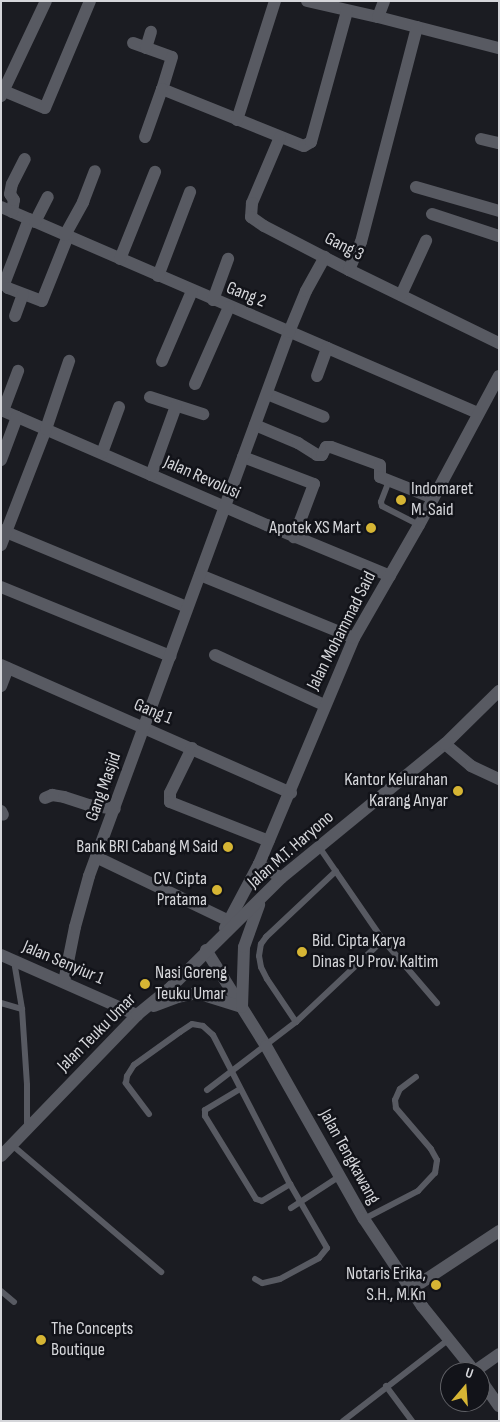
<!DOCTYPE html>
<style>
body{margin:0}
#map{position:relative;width:500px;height:1422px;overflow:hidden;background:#1b1c22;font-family:"Sofia Sans Condensed",sans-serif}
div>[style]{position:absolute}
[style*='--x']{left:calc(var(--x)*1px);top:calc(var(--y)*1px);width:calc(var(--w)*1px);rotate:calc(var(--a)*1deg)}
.lane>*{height:6px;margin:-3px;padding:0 3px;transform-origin:3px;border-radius:3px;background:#585a62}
.street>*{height:12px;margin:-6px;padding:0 6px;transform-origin:6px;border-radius:6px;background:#585a62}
.secondary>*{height:12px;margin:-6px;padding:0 6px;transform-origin:6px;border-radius:6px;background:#585a62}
.dots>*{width:14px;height:14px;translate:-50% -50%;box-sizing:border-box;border:2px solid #121319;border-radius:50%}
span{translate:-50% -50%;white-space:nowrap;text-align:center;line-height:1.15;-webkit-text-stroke:5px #121319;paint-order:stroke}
.street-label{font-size:18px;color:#d5d6da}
.poi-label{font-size:18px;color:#d5d6da}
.left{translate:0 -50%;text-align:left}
.right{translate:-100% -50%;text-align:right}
.frame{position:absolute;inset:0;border:2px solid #d5d6da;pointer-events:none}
.north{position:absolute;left:440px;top:1362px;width:50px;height:50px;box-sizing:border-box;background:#121319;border:1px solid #606166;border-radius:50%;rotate:18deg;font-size:14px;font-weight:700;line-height:20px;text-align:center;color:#d5d6da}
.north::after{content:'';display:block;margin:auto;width:18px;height:22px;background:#d6b534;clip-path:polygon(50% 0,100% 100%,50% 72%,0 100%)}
</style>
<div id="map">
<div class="lane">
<i style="--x:387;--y:486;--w:17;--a:111"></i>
<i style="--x:381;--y:502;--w:4;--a:76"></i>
<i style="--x:382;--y:506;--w:42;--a:27.2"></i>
<i style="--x:383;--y:940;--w:83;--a:49.4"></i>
<i style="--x:14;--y:961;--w:49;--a:80.5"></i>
<i style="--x:22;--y:1009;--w:76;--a:86.2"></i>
<i style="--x:27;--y:1085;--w:42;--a:90"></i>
<i style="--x:1;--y:1003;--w:22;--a:16"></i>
<i style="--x:296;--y:1022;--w:52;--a:-124"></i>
<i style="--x:267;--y:979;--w:13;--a:-117"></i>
<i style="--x:261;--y:967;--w:11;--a:-100"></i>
<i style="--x:259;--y:956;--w:12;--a:-81"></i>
<i style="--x:261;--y:944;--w:9;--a:-54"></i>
<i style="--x:266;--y:937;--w:96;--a:-43.3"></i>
<i style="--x:240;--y:1089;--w:41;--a:149"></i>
<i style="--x:205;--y:1110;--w:6;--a:90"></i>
<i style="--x:205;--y:1116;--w:97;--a:58.4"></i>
<i style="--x:256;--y:1199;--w:6;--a:18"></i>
<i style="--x:262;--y:1201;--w:33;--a:-31"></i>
<i style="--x:207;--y:1090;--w:112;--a:-37.4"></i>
<i style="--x:296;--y:1022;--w:120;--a:-43.3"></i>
<i style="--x:383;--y:940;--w:113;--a:-124.5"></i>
<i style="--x:149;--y:1114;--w:39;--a:-127"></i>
<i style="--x:126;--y:1083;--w:7;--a:-82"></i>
<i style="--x:127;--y:1076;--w:13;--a:-58"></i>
<i style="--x:134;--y:1065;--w:57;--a:-35.7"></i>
<i style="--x:180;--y:1032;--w:14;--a:-34"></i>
<i style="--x:192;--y:1024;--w:11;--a:10"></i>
<i style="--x:203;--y:1026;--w:13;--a:42"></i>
<i style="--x:213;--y:1035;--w:168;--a:62.7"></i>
<i style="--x:290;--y:1184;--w:74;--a:60"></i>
<i style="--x:327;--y:1248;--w:13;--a:129"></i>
<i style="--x:319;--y:1258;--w:44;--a:151.7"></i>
<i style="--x:280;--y:1279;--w:18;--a:167"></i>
<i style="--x:262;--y:1283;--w:8;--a:-150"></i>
<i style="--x:12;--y:1145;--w:196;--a:40.4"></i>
<i style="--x:291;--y:1208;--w:59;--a:-33.1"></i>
<i style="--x:364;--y:1219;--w:61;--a:-27.4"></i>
<i style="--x:418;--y:1191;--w:25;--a:-47"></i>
<i style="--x:435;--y:1173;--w:13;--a:-81"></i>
<i style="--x:437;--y:1160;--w:13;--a:-119"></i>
<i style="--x:431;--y:1149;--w:54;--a:-130.5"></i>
<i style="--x:396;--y:1108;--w:8;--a:-97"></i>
<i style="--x:395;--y:1100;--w:12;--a:-66"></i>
<i style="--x:400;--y:1089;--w:20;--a:-37"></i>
<i style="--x:1;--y:1291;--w:17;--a:40"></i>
<i style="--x:386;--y:1386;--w:44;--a:53.4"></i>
<i style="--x:343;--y:1421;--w:134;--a:-37.7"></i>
</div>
<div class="street">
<i style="--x:307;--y:1;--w:73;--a:12.7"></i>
<i style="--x:378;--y:17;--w:125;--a:14.4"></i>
<i style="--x:378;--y:17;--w:17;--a:-69"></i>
<i style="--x:133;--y:43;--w:41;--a:19.7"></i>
<i style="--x:172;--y:57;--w:34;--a:107"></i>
<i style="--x:162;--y:89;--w:153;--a:21.9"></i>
<i style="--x:304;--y:146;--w:8;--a:-30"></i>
<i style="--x:311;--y:142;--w:136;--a:-74.6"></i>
<i style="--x:146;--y:48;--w:17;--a:-73"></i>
<i style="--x:4;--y:91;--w:44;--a:22.5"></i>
<i style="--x:45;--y:108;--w:116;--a:-67.2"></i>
<i style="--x:1;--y:96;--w:105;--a:-64.7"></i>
<i style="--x:237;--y:120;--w:125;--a:-72.3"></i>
<i style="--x:145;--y:137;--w:51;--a:-70.5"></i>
<i style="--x:280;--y:137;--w:72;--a:113"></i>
<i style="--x:252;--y:203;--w:14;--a:94"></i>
<i style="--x:251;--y:217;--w:16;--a:35"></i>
<i style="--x:264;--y:226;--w:96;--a:27.4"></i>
<i style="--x:349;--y:270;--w:167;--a:26"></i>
<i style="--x:481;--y:139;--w:18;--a:13"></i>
<i style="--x:416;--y:187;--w:86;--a:16.1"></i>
<i style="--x:1;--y:207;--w:520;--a:23.36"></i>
<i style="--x:12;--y:212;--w:12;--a:-81"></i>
<i style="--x:14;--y:200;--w:7;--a:-124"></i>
<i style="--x:10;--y:194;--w:10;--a:-79"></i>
<i style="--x:12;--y:184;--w:28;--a:-63"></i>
<i style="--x:432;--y:214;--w:71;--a:18.2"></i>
<i style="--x:29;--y:219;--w:70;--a:111"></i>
<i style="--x:4;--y:284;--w:6;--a:45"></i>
<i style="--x:8;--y:288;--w:36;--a:21"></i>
<i style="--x:42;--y:301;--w:70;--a:-68.2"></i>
<i style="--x:35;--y:222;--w:28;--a:-63"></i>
<i style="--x:65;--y:235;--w:38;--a:-61"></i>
<i style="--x:83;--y:202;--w:33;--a:-69"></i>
<i style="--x:120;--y:259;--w:94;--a:-68.1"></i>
<i style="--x:349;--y:270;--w:30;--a:-67"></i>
<i style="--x:361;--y:242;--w:222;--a:-75.4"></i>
<i style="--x:158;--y:276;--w:90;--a:-69.1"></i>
<i style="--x:401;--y:295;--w:60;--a:-65.2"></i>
<i style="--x:213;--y:300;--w:44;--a:-69.9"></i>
<i style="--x:15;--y:316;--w:23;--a:-70"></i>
<i style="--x:162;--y:361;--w:76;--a:-66.8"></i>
<i style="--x:317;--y:376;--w:30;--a:-70"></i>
<i style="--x:195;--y:384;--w:84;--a:-66.2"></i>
<i style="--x:267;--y:394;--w:61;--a:22"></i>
<i style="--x:150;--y:397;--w:56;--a:17.8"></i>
<i style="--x:1;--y:410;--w:290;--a:23.4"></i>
<i style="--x:267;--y:525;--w:133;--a:22.5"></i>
<i style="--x:3;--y:411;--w:43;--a:-69.4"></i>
<i style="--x:255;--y:425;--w:47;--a:22.7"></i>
<i style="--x:298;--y:443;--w:22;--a:32"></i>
<i style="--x:317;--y:455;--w:5;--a:0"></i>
<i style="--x:322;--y:455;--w:9;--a:-63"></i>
<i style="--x:326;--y:447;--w:5;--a:0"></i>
<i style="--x:331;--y:447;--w:52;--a:20.2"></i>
<i style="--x:380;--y:465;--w:12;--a:90"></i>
<i style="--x:380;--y:477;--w:57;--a:21.6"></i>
<i style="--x:102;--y:453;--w:49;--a:-69.7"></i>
<i style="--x:243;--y:457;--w:76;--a:20.8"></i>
<i style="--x:314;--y:484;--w:57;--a:110.7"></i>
<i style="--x:1;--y:460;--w:46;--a:-69.6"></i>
<i style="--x:151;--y:475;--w:73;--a:-70.1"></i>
<i style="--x:1;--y:530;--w:201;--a:22.5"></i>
<i style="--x:1;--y:545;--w:124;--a:-68.8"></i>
<i style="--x:46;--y:429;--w:72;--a:-71.3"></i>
<i style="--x:200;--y:575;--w:166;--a:22.2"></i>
<i style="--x:1;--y:587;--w:183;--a:22.2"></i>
<i style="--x:215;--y:655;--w:120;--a:24.6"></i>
<i style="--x:1;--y:665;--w:317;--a:23.8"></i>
<i style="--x:1;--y:686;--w:19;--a:-69"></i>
<i style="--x:445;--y:744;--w:34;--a:40"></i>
<i style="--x:471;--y:766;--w:31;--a:25"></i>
<i style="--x:192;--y:748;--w:50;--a:116.1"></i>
<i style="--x:170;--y:793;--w:9;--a:90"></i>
<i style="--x:170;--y:802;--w:106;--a:21.5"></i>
<i style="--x:45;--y:798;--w:8;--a:-23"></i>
<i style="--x:52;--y:795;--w:12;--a:9"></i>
<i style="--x:64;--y:797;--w:25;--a:18"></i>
<i style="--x:88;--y:805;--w:27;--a:8"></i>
<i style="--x:1;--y:811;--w:4;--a:63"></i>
<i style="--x:96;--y:857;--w:148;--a:25.7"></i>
<i style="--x:1;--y:955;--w:149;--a:23.8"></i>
<i style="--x:64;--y:982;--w:56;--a:-78.7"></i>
<i style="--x:75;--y:927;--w:53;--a:-74.6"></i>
<i style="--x:89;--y:876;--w:580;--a:-69.81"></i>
<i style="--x:289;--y:332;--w:44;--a:-67.5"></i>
<i style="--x:306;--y:291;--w:39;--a:-61"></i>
<i style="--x:410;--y:1290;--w:107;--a:-33.5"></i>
<i style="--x:475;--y:1371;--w:29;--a:-35"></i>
</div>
<div class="secondary">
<i style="--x:259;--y:864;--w:26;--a:32"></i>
<i style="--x:225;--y:928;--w:72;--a:-62"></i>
<i style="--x:259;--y:864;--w:245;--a:-67.2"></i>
<i style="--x:354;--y:638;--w:130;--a:-60.1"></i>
<i style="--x:419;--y:525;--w:169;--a:-61.8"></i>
<i style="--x:206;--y:950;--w:113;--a:58"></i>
<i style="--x:266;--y:1046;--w:199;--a:60.5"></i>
<i style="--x:364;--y:1219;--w:105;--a:56.3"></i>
<i style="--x:422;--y:1306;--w:85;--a:51.2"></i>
<i style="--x:154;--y:1006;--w:25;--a:-21"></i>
<i style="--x:177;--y:997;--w:20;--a:-11"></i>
<i style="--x:197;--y:993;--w:47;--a:17.3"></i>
<i style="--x:242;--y:1007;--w:60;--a:-88.1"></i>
<i style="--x:244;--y:947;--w:45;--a:-70.3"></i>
<i style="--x:1;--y:1156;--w:196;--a:-46"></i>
<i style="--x:137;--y:1015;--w:44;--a:-39.5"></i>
<i style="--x:171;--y:987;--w:155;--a:-44.7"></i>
<i style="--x:281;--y:878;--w:212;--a:-39.3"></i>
<i style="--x:445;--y:744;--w:76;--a:-44.5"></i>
<i style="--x:480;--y:1379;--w:33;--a:55"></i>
</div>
<div class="dots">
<i style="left:401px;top:500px;background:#d6b534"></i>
<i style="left:371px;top:528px;background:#d6b534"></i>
<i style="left:458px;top:791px;background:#d6b534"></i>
<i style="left:228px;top:847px;background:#d6b534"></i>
<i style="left:217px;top:890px;background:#d6b534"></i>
<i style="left:302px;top:952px;background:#d6b534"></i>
<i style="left:145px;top:984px;background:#d6b534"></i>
<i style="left:436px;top:1285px;background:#d6b534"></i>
<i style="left:41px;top:1340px;background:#d6b534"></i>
</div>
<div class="street-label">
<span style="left:344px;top:247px;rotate:27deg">Gang 3</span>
<span style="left:246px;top:295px;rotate:22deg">Gang 2</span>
<span style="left:202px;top:478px;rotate:24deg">Jalan Revolusi</span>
<span style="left:342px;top:631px;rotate:-63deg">Jalan Mohammad Said</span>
<span style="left:153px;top:712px;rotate:23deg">Gang 1</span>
<span style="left:104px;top:787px;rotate:-70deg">Gang Masjid</span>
<span style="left:291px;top:850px;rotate:-41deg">Jalan M.T. Haryono</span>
<span style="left:63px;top:963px;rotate:23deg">Jalan Senyiur 1</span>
<span style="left:97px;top:1033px;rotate:-45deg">Jalan Teuku Umar</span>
<span style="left:349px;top:1157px;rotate:61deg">Jalan Tengkawang</span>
</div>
<div class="poi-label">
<span class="left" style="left:411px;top:500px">Indomaret<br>M. Said</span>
<span class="right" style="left:361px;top:528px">Apotek XS Mart</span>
<span class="right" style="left:448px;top:791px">Kantor Kelurahan<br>Karang Anyar</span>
<span class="right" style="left:218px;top:847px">Bank BRI Cabang M Said</span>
<span class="right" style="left:207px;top:890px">CV. Cipta<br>Pratama</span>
<span class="left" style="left:312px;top:952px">Bid. Cipta Karya<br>Dinas PU Prov. Kaltim</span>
<span class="left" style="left:155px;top:984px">Nasi Goreng<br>Teuku Umar</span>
<span class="right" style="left:426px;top:1285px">Notaris Erika,<br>S.H., M.Kn</span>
<span class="left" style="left:51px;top:1340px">The Concepts<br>Boutique</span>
</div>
<div class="frame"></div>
<div class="north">U</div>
</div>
